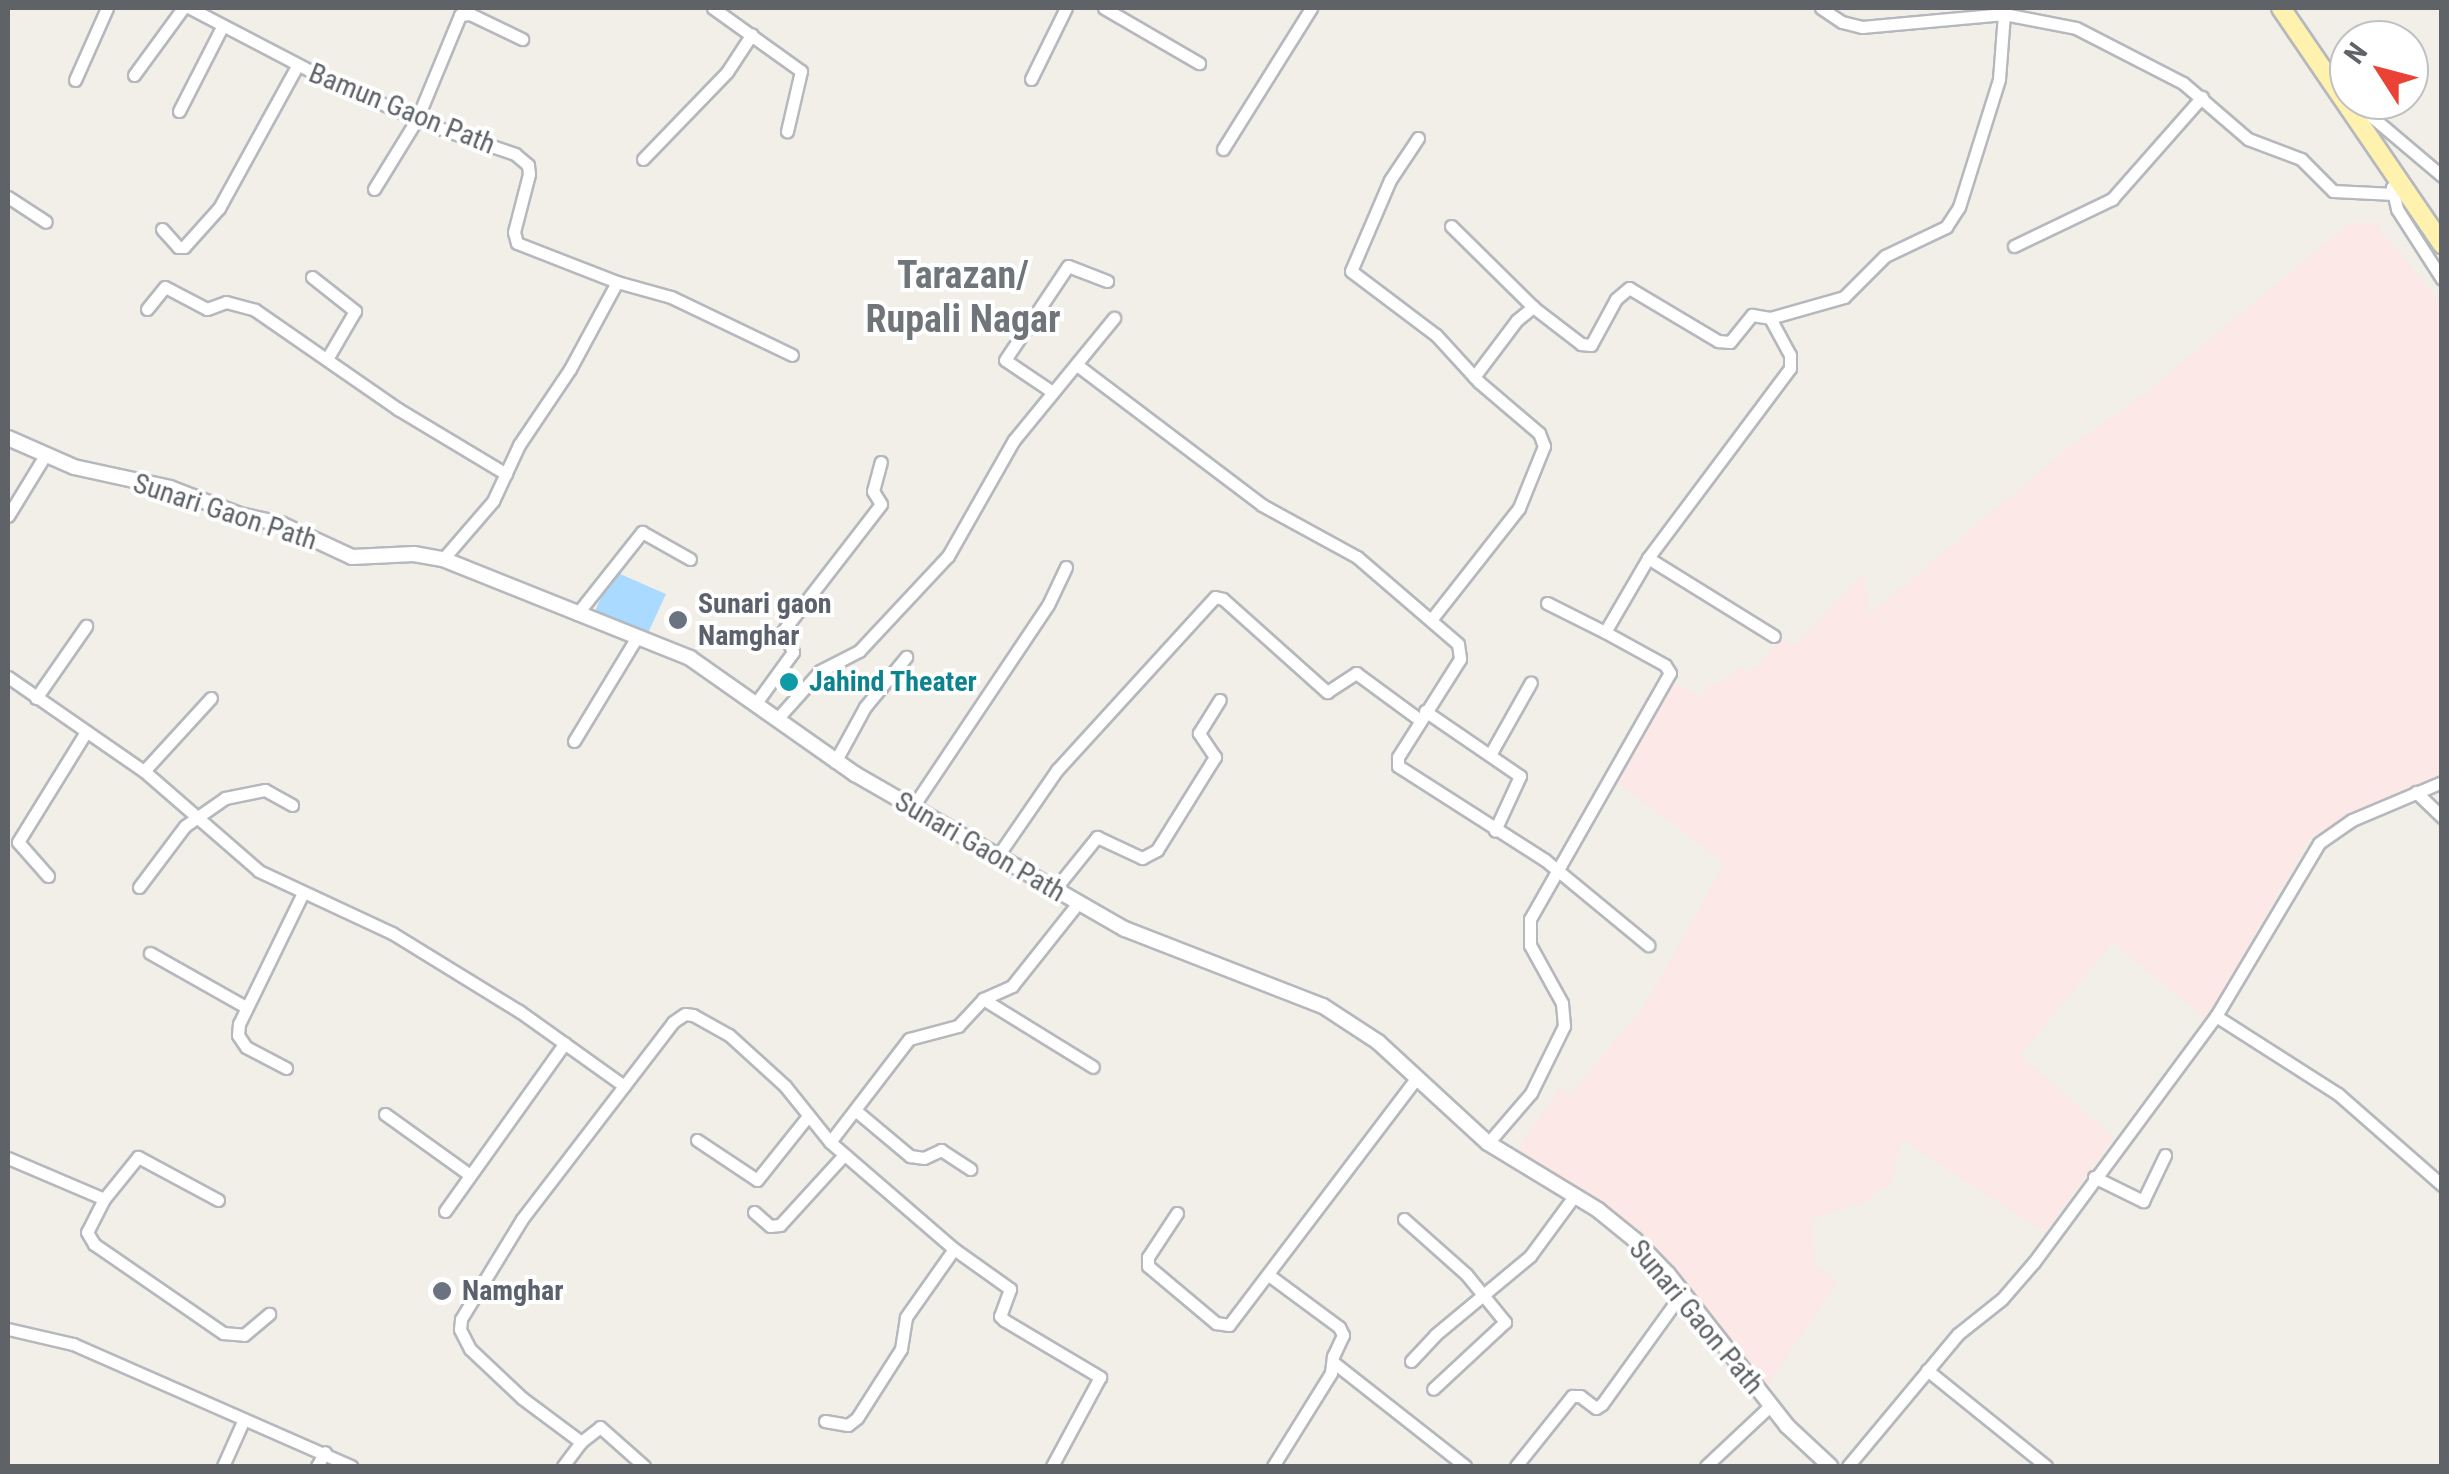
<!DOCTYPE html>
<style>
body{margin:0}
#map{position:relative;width:2449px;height:1474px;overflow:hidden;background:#f1efe8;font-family:"Roboto Condensed",sans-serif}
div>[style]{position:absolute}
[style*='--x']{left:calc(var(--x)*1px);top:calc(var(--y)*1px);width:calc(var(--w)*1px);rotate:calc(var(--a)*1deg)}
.medical>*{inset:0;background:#fce8e6}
.water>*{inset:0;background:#aadaff}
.roads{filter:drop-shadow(2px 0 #b5b8bc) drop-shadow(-2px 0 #b5b8bc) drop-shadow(0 2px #b5b8bc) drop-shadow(0 -2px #b5b8bc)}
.minor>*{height:11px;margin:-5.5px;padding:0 5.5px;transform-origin:5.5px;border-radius:5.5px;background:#fff}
.tertiary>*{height:14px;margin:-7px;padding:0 7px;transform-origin:7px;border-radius:7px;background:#fff}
.primary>*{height:18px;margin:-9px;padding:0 9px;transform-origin:9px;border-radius:9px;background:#fff2af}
.dots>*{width:28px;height:28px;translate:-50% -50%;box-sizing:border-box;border:5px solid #fff;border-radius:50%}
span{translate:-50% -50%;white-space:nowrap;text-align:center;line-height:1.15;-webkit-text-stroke:8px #fff;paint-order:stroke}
.street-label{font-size:28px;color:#5f6368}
.worship-label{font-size:28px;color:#5b616d;font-weight:700}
.left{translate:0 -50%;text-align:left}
.culture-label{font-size:28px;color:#0d838f;font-weight:700}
.district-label{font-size:38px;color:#70757a;font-weight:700}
.frame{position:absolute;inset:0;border:10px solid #5f6368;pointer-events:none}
.north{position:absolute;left:2329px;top:20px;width:100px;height:100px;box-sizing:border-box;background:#fff;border:2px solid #bfc1c3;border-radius:50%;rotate:306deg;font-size:28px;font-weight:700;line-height:40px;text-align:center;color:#5f6368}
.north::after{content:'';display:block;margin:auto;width:35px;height:45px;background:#ea4335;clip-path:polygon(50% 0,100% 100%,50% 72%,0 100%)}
</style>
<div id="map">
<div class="medical">
<i style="clip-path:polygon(2374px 222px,2441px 304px,2441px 777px,2346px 816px,2309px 839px,2206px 1019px,2113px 942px,2020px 1055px,2114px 1138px,2044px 1232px,1902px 1140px,1891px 1184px,1875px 1192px,1871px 1200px,1811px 1219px,1815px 1263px,1837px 1283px,1762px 1393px,1603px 1210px,1512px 1157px,1560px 1088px,1570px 1095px,1644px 1006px,1725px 863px,1614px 780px,1671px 680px,1703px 697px,1705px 687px,1724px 681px,1740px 667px,1748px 672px,1758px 667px,1778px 639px,1796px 644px,1863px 574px,1870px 614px,2073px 444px,2143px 395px,2349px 224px)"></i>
</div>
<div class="water">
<i style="clip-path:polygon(613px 571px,666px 594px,648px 633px,595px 611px)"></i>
</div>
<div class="roads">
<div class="minor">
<i style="--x:190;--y:8;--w:144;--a:27.6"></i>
<i style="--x:318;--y:75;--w:123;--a:24.1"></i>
<i style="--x:430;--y:125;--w:90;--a:18.8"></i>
<i style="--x:515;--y:154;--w:17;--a:40"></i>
<i style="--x:528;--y:165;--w:9;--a:84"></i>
<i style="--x:529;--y:174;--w:60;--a:104.5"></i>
<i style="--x:514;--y:232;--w:11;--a:75"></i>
<i style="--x:517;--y:243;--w:107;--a:21.3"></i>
<i style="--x:617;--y:282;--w:99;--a:118.4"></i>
<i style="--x:570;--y:369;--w:92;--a:123.9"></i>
<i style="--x:519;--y:445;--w:62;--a:114.9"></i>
<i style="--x:493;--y:501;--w:77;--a:130.8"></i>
<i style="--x:713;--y:8;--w:108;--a:35.6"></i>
<i style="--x:801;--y:71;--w:62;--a:103.1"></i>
<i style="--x:1104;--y:8;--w:110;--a:30.1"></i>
<i style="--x:1821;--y:8;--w:25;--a:34"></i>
<i style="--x:1842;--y:22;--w:21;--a:14"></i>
<i style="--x:1862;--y:27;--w:143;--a:-5.2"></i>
<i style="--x:2004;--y:14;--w:73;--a:11"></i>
<i style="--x:2076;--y:28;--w:120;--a:27.2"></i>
<i style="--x:2183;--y:83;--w:86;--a:40.7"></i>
<i style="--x:2248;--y:139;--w:57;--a:20.7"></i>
<i style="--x:2301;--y:159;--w:45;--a:45"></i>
<i style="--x:2333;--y:191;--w:61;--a:2.8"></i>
<i style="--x:134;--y:75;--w:83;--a:-53.8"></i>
<i style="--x:1031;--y:79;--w:79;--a:-63.8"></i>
<i style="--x:75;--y:80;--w:79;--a:-66"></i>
<i style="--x:2352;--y:100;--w:118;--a:40.2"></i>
<i style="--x:179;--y:111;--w:94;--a:-62.9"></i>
<i style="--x:1418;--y:138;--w:50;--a:123.7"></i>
<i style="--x:1390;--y:180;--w:99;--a:113.2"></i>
<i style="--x:1351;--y:271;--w:106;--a:37"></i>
<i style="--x:1436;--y:335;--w:64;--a:47.5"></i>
<i style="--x:1479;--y:382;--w:79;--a:40.4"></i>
<i style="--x:1539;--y:433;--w:14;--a:69"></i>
<i style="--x:1544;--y:446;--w:67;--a:112"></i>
<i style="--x:1519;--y:508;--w:142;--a:128.2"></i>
<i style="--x:1223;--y:149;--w:166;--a:-58"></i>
<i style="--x:643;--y:159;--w:121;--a:-46"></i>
<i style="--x:727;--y:72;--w:45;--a:-56.7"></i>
<i style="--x:2392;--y:187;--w:23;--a:77"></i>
<i style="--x:2397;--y:209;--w:83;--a:57.3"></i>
<i style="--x:374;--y:189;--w:82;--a:-58.4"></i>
<i style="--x:417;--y:119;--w:113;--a:-67.5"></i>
<i style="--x:460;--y:15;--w:10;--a:-6"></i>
<i style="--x:470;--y:14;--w:58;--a:25.7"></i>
<i style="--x:8;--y:197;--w:45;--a:33.3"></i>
<i style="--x:1451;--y:226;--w:115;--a:44.6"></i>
<i style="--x:1533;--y:307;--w:61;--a:37.6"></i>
<i style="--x:1581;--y:344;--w:10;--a:6"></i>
<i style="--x:1591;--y:345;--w:52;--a:-61.5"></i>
<i style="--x:1616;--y:299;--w:17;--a:-40"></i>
<i style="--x:1629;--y:288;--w:104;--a:30.8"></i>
<i style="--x:1718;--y:341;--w:12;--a:5"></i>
<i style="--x:1730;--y:342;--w:35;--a:-51"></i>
<i style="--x:1752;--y:315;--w:18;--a:9"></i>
<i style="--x:1770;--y:318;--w:77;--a:-15.8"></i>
<i style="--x:1844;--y:297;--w:58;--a:-45"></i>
<i style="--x:1885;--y:256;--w:68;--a:-25.4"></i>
<i style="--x:1946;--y:227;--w:24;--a:-57"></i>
<i style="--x:1959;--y:207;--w:134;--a:-72.6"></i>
<i style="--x:1999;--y:79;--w:65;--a:-85.6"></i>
<i style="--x:162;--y:229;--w:24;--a:48"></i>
<i style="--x:178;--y:247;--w:6;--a:0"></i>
<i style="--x:184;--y:247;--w:52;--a:-48.1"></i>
<i style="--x:219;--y:208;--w:162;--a:-61.2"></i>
<i style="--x:2014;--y:246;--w:109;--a:-25.6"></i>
<i style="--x:2112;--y:199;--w:136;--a:-48.6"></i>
<i style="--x:312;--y:277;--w:55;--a:38.3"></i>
<i style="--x:355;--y:311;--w:56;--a:120.3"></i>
<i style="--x:617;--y:282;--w:56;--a:15.5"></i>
<i style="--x:671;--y:297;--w:134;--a:25.6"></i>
<i style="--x:147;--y:309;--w:28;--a:-51"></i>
<i style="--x:165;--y:287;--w:47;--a:27.6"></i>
<i style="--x:207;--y:309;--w:20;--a:-20"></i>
<i style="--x:226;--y:302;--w:30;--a:15"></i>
<i style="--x:255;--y:310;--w:174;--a:34.7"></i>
<i style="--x:398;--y:409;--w:126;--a:31"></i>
<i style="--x:1077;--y:365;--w:232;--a:37.1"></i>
<i style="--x:1262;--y:505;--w:108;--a:28.7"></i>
<i style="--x:1357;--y:557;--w:133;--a:40.7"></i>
<i style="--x:1458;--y:644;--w:15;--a:82"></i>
<i style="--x:1460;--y:659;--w:116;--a:122.3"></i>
<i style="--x:1398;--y:757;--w:9;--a:90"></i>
<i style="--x:1398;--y:766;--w:174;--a:32.6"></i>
<i style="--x:1545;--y:860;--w:134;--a:39.5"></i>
<i style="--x:1474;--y:377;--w:71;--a:-53"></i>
<i style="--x:1517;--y:320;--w:21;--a:-39"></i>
<i style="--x:1051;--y:391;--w:55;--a:-146"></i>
<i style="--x:1005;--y:360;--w:113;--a:-56.2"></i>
<i style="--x:1068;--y:266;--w:42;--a:21"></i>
<i style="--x:8;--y:516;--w:69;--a:-58.6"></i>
<i style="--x:1648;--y:558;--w:148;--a:31.8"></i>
<i style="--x:1547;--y:603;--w:65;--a:26.6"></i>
<i style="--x:577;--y:614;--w:105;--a:-51.6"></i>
<i style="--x:642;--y:532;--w:55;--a:29.4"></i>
<i style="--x:8;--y:677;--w:165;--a:34.7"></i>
<i style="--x:144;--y:771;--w:152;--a:41"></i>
<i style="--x:259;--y:871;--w:147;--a:25"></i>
<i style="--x:392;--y:933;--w:149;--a:31.6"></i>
<i style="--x:519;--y:1011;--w:129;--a:35.5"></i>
<i style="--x:36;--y:698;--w:88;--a:-55.2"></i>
<i style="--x:756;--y:703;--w:63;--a:-54"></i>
<i style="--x:793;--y:652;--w:23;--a:-115"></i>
<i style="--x:783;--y:631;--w:160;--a:-52.3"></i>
<i style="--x:881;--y:504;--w:15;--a:-122"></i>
<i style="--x:873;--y:491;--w:30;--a:-75"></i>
<i style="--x:1425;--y:711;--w:115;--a:34.4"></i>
<i style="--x:1520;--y:776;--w:60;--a:114.8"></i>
<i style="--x:777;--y:719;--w:64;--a:-48.1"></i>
<i style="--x:820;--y:671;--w:44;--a:-27.1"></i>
<i style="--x:859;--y:651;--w:130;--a:-46.9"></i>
<i style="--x:948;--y:556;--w:133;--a:-60.4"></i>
<i style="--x:1014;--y:440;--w:158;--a:-50.7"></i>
<i style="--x:574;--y:741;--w:122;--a:-58.8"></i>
<i style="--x:1491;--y:753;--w:81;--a:-60.6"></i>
<i style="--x:835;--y:762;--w:63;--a:-61.4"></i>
<i style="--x:865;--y:707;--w:65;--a:-50.6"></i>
<i style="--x:144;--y:771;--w:99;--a:-47.5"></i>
<i style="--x:2416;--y:792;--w:36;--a:44"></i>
<i style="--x:912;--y:808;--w:244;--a:-56.2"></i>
<i style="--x:1048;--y:605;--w:42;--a:-64.7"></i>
<i style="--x:997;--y:857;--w:106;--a:-55.4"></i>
<i style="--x:1057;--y:770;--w:234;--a:-47.6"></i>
<i style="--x:1215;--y:597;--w:8;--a:14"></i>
<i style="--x:1223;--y:599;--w:140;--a:41.8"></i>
<i style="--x:1327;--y:692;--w:35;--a:-33"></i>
<i style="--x:1356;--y:673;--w:79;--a:36.3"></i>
<i style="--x:48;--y:876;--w:45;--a:-131.4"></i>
<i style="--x:18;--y:842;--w:129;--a:-58.3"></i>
<i style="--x:139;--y:887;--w:76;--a:-53"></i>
<i style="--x:185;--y:826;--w:49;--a:-35"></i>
<i style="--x:225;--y:798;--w:41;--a:-11.3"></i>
<i style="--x:265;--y:790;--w:31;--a:29"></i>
<i style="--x:1055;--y:889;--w:67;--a:-51.1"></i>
<i style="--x:1097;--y:837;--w:50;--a:25"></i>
<i style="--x:1142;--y:858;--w:17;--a:-28"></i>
<i style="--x:1157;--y:850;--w:110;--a:-58.1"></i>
<i style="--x:1215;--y:757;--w:29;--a:-124"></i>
<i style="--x:1199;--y:733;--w:39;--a:-58"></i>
<i style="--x:150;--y:953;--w:110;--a:29.4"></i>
<i style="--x:983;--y:999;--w:129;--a:31.7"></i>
<i style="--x:2216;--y:1016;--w:145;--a:32.6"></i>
<i style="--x:2338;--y:1094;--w:138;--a:41.2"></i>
<i style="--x:286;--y:1068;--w:45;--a:-152.3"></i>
<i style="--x:246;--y:1047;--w:14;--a:-124"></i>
<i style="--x:238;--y:1035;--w:11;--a:-85"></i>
<i style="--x:239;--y:1024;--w:144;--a:-64"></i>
<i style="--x:855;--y:1110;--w:72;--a:39.9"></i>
<i style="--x:910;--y:1156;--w:14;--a:8"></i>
<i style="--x:924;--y:1158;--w:19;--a:-25"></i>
<i style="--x:941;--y:1150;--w:35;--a:33"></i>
<i style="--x:385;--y:1114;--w:105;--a:35.7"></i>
<i style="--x:697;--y:1140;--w:72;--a:33.7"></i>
<i style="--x:757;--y:1180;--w:82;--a:-51.4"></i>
<i style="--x:830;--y:1142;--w:164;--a:40.8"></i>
<i style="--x:954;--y:1249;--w:69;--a:35.5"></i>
<i style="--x:1010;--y:1289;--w:29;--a:110"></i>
<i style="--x:1000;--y:1316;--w:6;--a:45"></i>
<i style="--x:1004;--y:1320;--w:112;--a:30.7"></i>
<i style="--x:1100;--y:1377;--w:101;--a:118.3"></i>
<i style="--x:1488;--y:1143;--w:66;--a:-49.3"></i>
<i style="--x:1531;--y:1093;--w:75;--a:-63.8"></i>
<i style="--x:1564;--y:1026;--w:23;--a:-95"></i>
<i style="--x:1562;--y:1003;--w:66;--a:-118.9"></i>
<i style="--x:1530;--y:945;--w:26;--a:-90"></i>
<i style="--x:1530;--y:919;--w:283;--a:-60.4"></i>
<i style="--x:1670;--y:673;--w:9;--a:-122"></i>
<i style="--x:1665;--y:665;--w:68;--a:-151.2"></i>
<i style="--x:1605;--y:632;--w:86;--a:-59.8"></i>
<i style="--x:1648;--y:558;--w:237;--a:-53.2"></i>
<i style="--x:1790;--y:368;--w:13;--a:-90"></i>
<i style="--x:1790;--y:355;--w:42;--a:-118.4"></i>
<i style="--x:8;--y:1158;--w:104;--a:23.1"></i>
<i style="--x:2094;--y:1177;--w:55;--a:26.1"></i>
<i style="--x:2143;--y:1201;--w:51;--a:-64.4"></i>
<i style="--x:218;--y:1200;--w:91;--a:-151.7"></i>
<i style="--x:138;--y:1157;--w:54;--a:129"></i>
<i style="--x:104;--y:1199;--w:37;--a:117"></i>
<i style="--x:87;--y:1232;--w:14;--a:60"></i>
<i style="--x:94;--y:1244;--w:157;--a:34.6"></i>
<i style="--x:223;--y:1333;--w:21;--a:5"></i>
<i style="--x:244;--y:1335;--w:33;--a:-40"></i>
<i style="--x:445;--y:1211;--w:206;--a:-54.5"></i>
<i style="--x:754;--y:1212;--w:21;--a:41"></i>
<i style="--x:770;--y:1226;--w:10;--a:-6"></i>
<i style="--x:780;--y:1225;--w:95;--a:-47.6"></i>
<i style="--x:1177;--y:1213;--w:53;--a:123.4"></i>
<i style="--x:1148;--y:1257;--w:9;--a:90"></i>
<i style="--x:1148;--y:1266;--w:89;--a:40"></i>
<i style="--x:1216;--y:1323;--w:13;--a:9"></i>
<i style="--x:1229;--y:1325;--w:309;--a:-52.8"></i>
<i style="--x:1404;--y:1219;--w:83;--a:41.6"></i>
<i style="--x:1466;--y:1274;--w:62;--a:50.9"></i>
<i style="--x:1505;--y:1322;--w:98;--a:137.1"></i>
<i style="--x:1270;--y:1276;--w:86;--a:36.5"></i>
<i style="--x:1339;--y:1327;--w:9;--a:63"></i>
<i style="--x:1343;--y:1335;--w:23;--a:115"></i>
<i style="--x:1333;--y:1356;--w:17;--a:97"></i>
<i style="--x:1331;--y:1373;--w:110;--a:121.9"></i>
<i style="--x:8;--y:1329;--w:67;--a:13"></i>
<i style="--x:73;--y:1344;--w:304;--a:23.7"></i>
<i style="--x:1411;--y:1361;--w:35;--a:-47"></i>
<i style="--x:1435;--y:1335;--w:124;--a:-39.7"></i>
<i style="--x:1530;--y:1256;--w:76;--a:-53.6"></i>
<i style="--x:1333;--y:1362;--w:168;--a:38.2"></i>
<i style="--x:1927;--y:1370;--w:153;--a:38.9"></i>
<i style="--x:825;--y:1421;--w:23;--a:10"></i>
<i style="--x:848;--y:1425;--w:11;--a:-38"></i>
<i style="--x:857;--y:1418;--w:82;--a:-57.5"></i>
<i style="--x:901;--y:1349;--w:32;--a:-81"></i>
<i style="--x:906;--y:1317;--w:83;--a:-54.8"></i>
<i style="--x:581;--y:1442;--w:74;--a:-143.3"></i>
<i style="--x:522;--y:1398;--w:71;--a:-136.7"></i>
<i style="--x:470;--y:1349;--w:22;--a:-117"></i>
<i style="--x:460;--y:1329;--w:10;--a:-84"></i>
<i style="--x:461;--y:1319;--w:117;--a:-58.6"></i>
<i style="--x:522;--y:1219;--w:248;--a:-52.5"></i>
<i style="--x:673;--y:1022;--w:14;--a:-34"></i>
<i style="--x:685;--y:1014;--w:8;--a:7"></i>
<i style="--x:693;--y:1015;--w:41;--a:29.1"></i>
<i style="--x:729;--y:1035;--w:76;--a:42.3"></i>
<i style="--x:785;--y:1086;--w:72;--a:51.2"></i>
<i style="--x:830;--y:1142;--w:130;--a:-52.5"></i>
<i style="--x:909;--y:1039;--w:51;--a:-14.9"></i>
<i style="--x:958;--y:1026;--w:37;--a:-47"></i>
<i style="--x:983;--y:999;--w:32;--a:-24"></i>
<i style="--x:1012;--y:986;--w:106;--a:-51.5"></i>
<i style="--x:223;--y:1466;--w:51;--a:-65.9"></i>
<i style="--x:317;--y:1466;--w:16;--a:-60"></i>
<i style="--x:563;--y:1466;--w:30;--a:-53"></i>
<i style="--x:581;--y:1442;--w:24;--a:-38"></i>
<i style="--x:600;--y:1427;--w:59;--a:41.6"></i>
<i style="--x:1516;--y:1466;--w:90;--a:-51.3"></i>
<i style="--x:1572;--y:1396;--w:8;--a:0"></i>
<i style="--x:1580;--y:1396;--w:20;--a:37"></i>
<i style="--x:1596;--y:1408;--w:7;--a:-34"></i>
<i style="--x:1602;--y:1404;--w:137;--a:-54.2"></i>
<i style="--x:1706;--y:1466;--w:88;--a:-43.2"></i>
<i style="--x:1848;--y:1466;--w:172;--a:-50.2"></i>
<i style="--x:1958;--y:1334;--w:56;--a:-38.5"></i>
<i style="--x:2002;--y:1299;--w:49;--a:-49.1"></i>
<i style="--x:2034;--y:1262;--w:306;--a:-53.5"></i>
<i style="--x:2216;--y:1016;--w:201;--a:-59.2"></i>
<i style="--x:2319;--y:843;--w:40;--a:-34.9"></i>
<i style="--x:2352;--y:820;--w:98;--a:-22.9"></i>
</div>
<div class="tertiary">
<i style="--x:8;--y:438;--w:72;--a:23.7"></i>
<i style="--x:74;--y:467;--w:98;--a:12.3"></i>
<i style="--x:170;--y:488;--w:75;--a:21.1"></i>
<i style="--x:240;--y:515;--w:42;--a:12.4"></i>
<i style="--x:281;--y:524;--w:78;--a:24.9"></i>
<i style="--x:352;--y:557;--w:62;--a:-2.8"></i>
<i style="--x:414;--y:554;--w:29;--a:10"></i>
<i style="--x:443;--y:559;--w:266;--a:21.8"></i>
<i style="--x:690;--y:658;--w:202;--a:35.1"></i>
<i style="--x:855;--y:774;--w:311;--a:29.9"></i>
<i style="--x:1125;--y:929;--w:212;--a:21.3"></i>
<i style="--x:1323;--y:1006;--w:66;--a:33.2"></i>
<i style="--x:1378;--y:1042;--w:149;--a:42.6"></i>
<i style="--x:1488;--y:1143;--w:129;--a:31.3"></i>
<i style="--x:1598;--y:1210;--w:48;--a:39"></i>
<i style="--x:1635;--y:1240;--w:47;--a:45.9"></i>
<i style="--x:1668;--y:1274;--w:193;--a:51.9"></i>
<i style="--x:1787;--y:1426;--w:59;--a:42.9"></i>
</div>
<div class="primary">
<i style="--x:2281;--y:8;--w:286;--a:55.7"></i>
</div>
</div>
<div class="dots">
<i style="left:678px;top:620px;background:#6b7280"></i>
<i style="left:789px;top:682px;background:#0f9aa8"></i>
<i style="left:442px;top:1291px;background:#6b7280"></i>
</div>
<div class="street-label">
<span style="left:402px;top:109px;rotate:22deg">Bamun Gaon Path</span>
<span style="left:225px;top:512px;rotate:18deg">Sunari Gaon Path</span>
<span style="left:980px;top:847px;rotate:30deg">Sunari Gaon Path</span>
<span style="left:1696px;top:1317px;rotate:50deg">Sunari Gaon Path</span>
</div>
<div class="worship-label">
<span class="left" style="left:698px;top:620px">Sunari gaon<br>Namghar</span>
<span class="left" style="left:462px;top:1291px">Namghar</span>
</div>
<div class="culture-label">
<span class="left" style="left:809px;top:682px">Jahind Theater</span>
</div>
<div class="district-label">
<span style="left:963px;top:298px">Tarazan/<br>Rupali Nagar</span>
</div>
<div class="frame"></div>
<div class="north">N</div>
</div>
